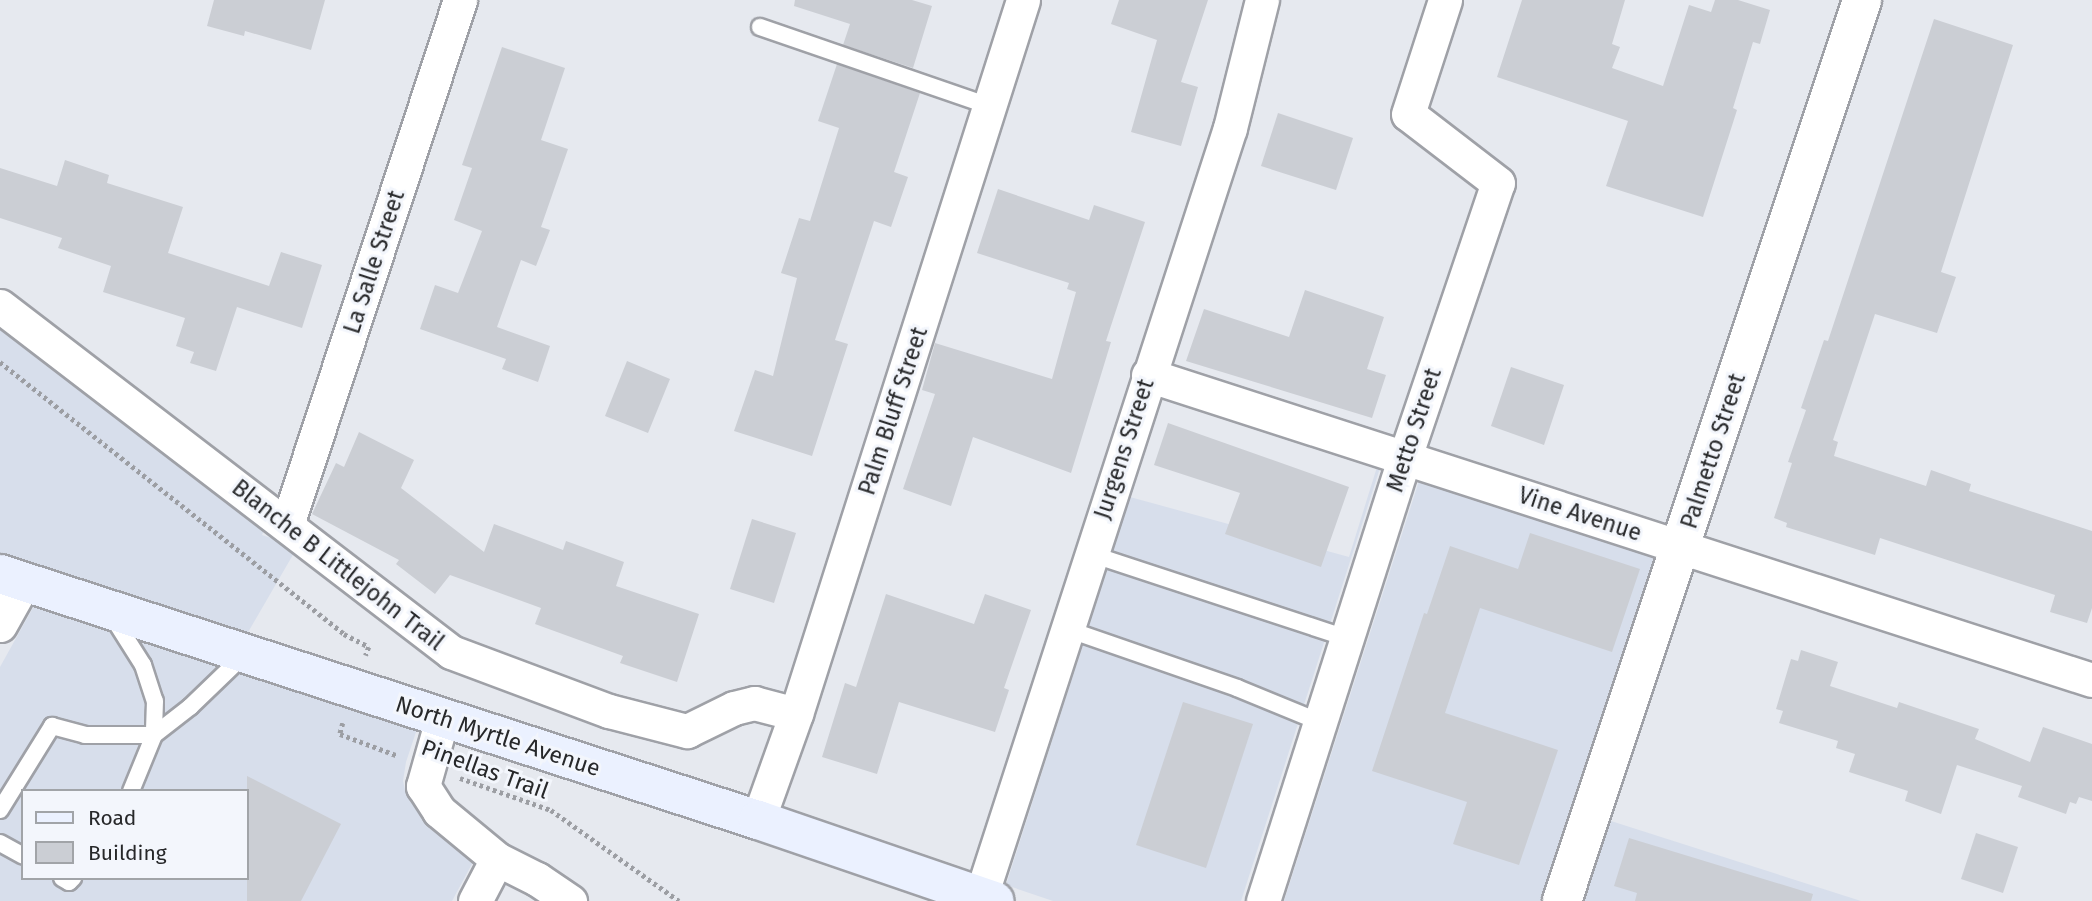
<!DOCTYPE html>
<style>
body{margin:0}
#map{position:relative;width:2092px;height:901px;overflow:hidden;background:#e6e9ef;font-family:"Fira Sans",sans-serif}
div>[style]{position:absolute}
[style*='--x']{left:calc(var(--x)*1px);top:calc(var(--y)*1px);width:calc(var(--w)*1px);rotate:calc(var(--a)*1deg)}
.built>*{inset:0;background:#d7deeb}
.building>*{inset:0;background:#cbced4}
.path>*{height:4.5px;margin-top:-2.25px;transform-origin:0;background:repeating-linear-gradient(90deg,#9c9ea3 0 3.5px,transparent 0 7px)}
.roads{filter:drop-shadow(2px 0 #9fa1a7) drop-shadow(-2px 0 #9fa1a7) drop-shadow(0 2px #9fa1a7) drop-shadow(0 -2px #9fa1a7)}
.service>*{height:16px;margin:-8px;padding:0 8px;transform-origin:8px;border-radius:8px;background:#fff}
.minor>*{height:33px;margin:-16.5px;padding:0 16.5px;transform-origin:16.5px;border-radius:16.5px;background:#fff}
.tertiary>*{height:38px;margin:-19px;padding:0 19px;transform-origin:19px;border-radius:19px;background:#fff}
.secondary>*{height:38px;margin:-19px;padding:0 19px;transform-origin:19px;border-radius:19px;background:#ebf1ff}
span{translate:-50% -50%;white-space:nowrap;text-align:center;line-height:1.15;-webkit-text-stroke:6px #f3f6fc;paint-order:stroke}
.street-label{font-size:23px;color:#27282a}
.legend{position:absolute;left:21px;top:789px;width:228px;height:91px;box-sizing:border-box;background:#f3f6fc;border:2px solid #a1a4a8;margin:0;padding:9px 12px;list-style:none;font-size:21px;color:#27282a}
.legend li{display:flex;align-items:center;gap:14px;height:35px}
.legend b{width:35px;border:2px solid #a1a4a8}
</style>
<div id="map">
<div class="built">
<i style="clip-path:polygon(0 329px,264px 530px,262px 535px,277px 540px,294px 553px,247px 634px,31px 565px,15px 556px,13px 559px,0 555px)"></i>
<i style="clip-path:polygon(1377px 467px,1380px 468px,1241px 901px,1053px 901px,1006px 885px,1130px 497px,1349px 557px)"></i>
<i style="clip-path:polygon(1419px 481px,1656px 557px,1540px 901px,1284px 901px)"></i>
<i style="clip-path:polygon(evenodd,35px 604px,417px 729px,406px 762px,403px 781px,406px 794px,426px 824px,473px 862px,452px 901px,0 901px,0 667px,35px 604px,23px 791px,247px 791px,247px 878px,23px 878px,23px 791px)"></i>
<i style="clip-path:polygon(1611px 821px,1861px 901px,1584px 901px)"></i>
</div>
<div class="building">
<i style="clip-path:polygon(214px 0,325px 0,311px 50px,245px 31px,244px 36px,207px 26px)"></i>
<i style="clip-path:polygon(795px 0,912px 0,932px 6px,913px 68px,843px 45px,850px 24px,794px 6px)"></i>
<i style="clip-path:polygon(1119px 0,1208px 0,1181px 82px,1198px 87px,1181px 146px,1131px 132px,1157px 40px,1111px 24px)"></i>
<i style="clip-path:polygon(1522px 0,1625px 0,1612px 44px,1620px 47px,1612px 68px,1663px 86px,1689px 5px,1711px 12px,1715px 0,1738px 0,1770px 10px,1760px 44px,1753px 42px,1733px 108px,1737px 110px,1703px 217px,1606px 186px,1628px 121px,1497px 77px)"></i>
<i style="clip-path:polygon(1934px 19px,2013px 45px,1941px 272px,1956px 277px,1937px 333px,1875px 314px,1833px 440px,1838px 442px,1834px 456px,1926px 486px,1931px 470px,1971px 484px,1969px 491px,2092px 531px,2092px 608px,2087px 623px,2050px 612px,2055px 595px,1880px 538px,1875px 555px,1786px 527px,1787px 523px,1774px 518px,1792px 463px,1788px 462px,1806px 410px,1801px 408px,1824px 340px,1828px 341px)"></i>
<i style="clip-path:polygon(502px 47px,565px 68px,541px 140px,568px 149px,541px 227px,550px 230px,536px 266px,521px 260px,497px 327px,550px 346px,538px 382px,502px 369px,506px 359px,420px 329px,435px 285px,458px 293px,482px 231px,454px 220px,472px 168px,462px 165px)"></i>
<i style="clip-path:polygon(837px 64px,920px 93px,894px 172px,908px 177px,891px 227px,874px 221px,835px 340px,848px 344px,812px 456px,734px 431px,755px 370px,773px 376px,797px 278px,781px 273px,799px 218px,810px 221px,839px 128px,818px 121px)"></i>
<i style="clip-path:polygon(1278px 113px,1353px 138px,1336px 190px,1261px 166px)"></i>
<i style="clip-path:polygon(65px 160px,109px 175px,107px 183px,183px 207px,168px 253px,269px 286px,281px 252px,322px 265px,302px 328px,237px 307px,216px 371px,190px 363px,194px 352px,176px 346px,185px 318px,103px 292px,111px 266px,58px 248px,62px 238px,0 218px,0 168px,57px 186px)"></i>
<i style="clip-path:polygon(998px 189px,1089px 220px,1094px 205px,1145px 222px,1106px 341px,1111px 342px,1071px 473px,973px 437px,951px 506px,903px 489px,935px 394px,922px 390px,935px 343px,1052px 379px,1076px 292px,1067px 289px,1069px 283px,977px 253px)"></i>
<i style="clip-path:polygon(1305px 290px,1384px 317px,1367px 369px,1386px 375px,1372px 418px,1186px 361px,1204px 309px,1289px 337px)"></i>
<i style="clip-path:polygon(627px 361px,670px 379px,648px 433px,605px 416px)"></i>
<i style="clip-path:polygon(1511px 367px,1564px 385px,1544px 445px,1491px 426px)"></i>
<i style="clip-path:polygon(1168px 423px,1349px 487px,1321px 567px,1225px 534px,1240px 493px,1154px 465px)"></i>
<i style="clip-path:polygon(359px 432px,414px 460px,401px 488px,484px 552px,494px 524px,563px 550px,566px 541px,624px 562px,616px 586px,699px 614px,677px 682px,620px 663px,623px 656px,535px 624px,541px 608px,450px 575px,435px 594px,396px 564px,399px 560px,312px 514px,336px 463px,344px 467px)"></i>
<i style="clip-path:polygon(752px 519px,796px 533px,774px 603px,730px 589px)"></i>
<i style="clip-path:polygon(1530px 533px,1640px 569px,1612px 652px,1480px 608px,1445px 713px,1558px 750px,1519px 865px,1453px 844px,1467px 802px,1372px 771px,1424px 613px,1427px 614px,1450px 546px,1518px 569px)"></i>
<i style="clip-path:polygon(886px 594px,974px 624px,985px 594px,1031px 610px,1004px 688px,1009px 690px,995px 732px,899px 702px,877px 774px,822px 757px,845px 683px,856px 687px)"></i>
<i style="clip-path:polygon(1801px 650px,1838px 662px,1830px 686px,1897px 708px,1899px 702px,1979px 729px,1975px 739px,2030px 762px,2043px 727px,2092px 744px,2092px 801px,2079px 797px,2076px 804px,2070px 802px,2066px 814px,2018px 797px,2022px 786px,1957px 765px,1941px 814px,1905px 801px,1908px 791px,1849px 772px,1855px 754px,1836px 748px,1838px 741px,1779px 723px,1783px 711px,1776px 709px,1791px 659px,1798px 661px)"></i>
<i style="clip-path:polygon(1183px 702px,1253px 724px,1206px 868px,1136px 845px)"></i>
<i style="clip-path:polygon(247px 776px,341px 824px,301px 901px,247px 901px)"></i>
<i style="clip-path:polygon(1976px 833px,2018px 847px,2003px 893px,1961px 879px)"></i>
<i style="clip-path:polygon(1629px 838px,1813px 894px,1811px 901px,1635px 901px,1637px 893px,1614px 886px)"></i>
</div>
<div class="path">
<i style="--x:0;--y:362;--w:439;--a:38.3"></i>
<i style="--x:344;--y:634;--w:28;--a:27"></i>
<i style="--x:369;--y:647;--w:9;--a:111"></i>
<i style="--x:343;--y:723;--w:11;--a:105"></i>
<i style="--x:340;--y:734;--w:60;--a:20.6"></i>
<i style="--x:460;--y:778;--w:96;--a:19.4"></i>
<i style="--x:551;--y:810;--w:157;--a:35.4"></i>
</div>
<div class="roads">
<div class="service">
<i style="--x:760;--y:27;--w:243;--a:19"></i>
<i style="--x:1091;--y:554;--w:269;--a:18.2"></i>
<i style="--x:112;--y:616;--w:58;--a:57.7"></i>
<i style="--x:143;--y:665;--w:38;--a:72"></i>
<i style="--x:155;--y:701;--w:34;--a:92"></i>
<i style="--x:1067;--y:629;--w:180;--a:19.1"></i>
<i style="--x:1237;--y:688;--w:90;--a:22.3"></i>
<i style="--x:154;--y:735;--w:46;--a:-37.9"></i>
<i style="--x:190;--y:707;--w:75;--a:-43.9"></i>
<i style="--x:0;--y:810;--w:99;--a:-58.2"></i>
<i style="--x:52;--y:726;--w:34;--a:15"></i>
<i style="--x:85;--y:735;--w:69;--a:0"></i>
<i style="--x:154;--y:735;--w:61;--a:112.3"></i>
<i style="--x:0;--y:843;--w:26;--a:29"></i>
<i style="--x:62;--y:878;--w:8;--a:30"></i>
<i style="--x:69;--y:882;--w:6;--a:-45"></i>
</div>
<div class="minor">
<i style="--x:0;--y:306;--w:568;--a:37.49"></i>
<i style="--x:451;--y:652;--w:169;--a:20.5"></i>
<i style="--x:609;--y:711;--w:81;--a:14.4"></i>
<i style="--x:687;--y:731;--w:52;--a:-26.1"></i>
<i style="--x:734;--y:708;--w:21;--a:-14"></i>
<i style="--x:754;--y:703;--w:43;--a:14.7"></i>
<i style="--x:1148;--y:375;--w:992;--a:17.91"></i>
<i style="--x:287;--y:525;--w:553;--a:-71.76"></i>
<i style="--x:0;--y:625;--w:49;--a:-60.8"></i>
<i style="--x:442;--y:719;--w:70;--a:105.8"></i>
<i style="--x:423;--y:786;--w:30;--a:57"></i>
<i style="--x:439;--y:811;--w:75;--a:39.6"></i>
<i style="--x:497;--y:859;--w:45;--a:26.6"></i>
<i style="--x:537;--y:879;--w:40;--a:34"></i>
<i style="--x:758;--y:820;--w:113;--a:-70.3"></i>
<i style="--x:796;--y:714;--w:749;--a:-72.36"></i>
<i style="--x:981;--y:896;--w:807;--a:-72.04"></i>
<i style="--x:1230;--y:128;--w:132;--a:-76"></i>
<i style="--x:475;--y:901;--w:47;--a:-62.4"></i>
<i style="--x:1263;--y:901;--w:466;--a:-72.3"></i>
<i style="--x:1405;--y:457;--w:289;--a:-71.3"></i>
<i style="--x:1498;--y:183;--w:113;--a:-142.5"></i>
<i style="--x:1408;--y:114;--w:120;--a:-72"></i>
</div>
<div class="tertiary">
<i style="--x:1562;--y:901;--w:950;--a:-71.58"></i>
</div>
<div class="secondary">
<i style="--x:0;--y:574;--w:797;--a:17.98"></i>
<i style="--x:758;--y:820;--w:250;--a:18.9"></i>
</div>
</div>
<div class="street-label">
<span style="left:374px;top:262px;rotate:-72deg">La Salle Street</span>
<span style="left:893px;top:411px;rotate:-72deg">Palm Bluff Street</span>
<span style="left:1414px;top:430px;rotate:-72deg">Metto Street</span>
<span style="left:1124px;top:449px;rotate:-72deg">Jurgens Street</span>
<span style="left:1713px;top:451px;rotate:-72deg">Palmetto Street</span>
<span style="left:1580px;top:514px;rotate:18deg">Vine Avenue</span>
<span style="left:338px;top:565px;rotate:38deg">Blanche B Littlejohn Trail</span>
<span style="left:498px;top:736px;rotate:18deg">North Myrtle Avenue</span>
<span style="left:485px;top:769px;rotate:20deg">Pinellas Trail</span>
</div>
<ul class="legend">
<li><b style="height:9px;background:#ebf1ff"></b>Road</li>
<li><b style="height:19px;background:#cbced4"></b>Building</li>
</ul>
</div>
